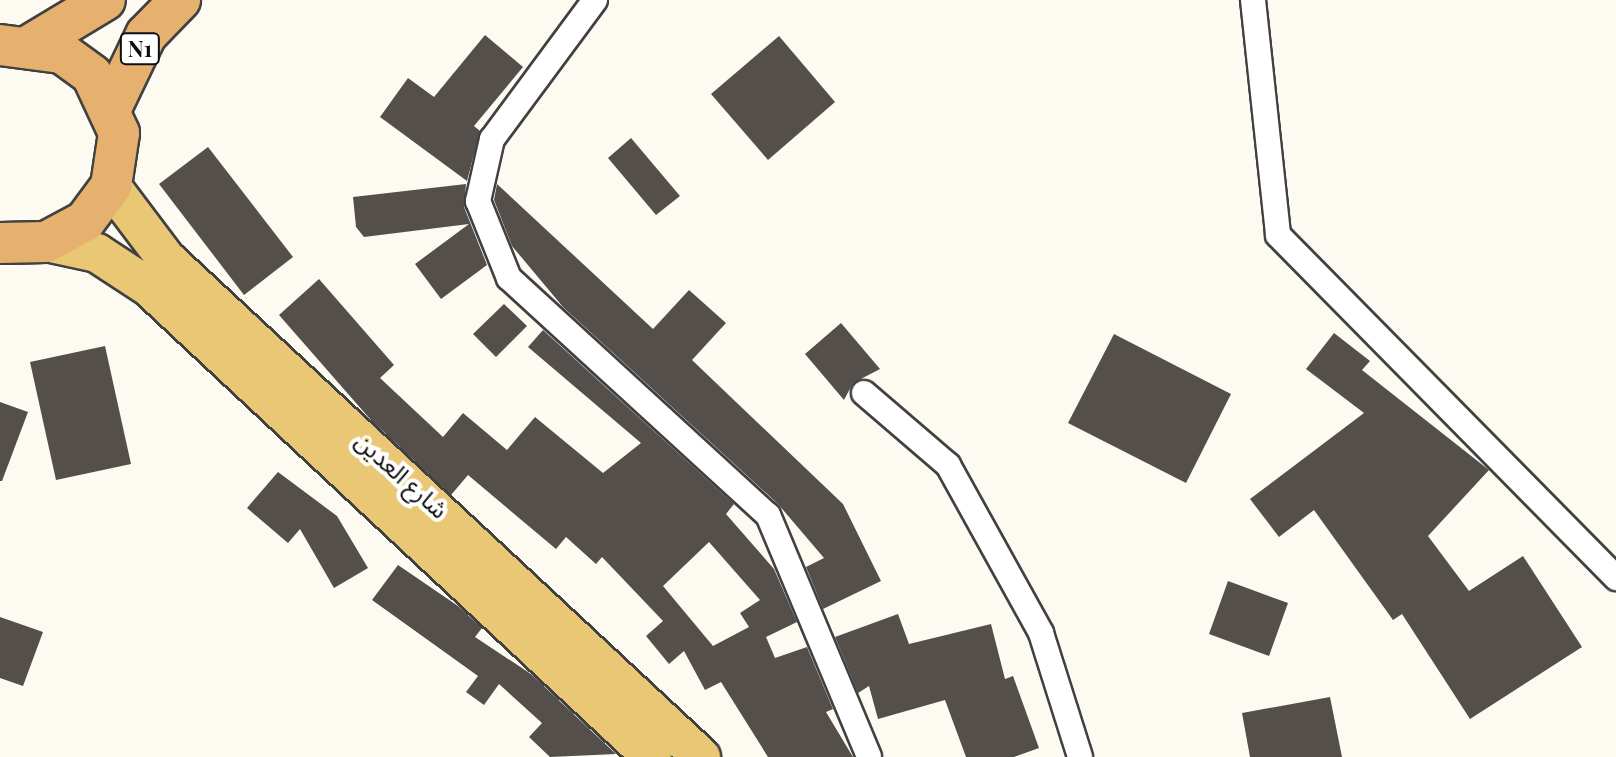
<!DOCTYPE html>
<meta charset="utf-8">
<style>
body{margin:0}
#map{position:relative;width:1616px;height:757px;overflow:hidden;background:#fdfaf1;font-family:"Playfair Display","Noto Sans Arabic",serif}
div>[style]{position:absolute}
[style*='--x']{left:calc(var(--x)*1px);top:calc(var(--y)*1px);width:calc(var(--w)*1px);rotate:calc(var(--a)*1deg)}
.building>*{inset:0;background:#554f4c}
.roads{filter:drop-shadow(2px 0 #414141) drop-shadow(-2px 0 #414141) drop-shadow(0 2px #414141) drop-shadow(0 -2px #414141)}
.minor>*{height:24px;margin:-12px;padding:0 12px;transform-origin:12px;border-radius:12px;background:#fff}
.primary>*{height:38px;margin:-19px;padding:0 19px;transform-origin:19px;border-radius:19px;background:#e9c775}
.trunk>*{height:40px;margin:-20px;padding:0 20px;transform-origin:20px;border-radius:20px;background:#e6b16e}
span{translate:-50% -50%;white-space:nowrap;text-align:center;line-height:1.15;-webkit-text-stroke:8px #fff;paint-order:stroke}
.shield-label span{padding:2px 6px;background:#fff;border:2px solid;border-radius:6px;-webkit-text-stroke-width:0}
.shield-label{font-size:22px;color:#0e0e0e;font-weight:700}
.street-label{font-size:24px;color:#0e0e0e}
</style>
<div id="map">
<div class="building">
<i style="clip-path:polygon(485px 35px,523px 67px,474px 126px,480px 131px,467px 181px,380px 117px,408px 78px,434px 97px)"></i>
<i style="clip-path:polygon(779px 36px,835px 102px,768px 160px,711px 94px)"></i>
<i style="clip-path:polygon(631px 138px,680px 196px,656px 215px,608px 158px)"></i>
<i style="clip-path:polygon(208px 147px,293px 257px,244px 295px,159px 184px)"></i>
<i style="clip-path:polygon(466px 184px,464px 207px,487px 265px,441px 299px,415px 264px,469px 224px,364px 237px,356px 227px,353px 197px)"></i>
<i style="clip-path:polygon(497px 184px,653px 329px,689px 290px,726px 323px,692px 360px,843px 504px,881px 581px,823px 609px,806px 567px,824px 558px,778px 504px,563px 307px,512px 246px,494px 200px)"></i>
<i style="clip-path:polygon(evenodd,319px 279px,394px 365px,380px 378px,443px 437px,463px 413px,507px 450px,535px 417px,603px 473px,641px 443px,528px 347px,543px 330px,734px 504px,726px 514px,774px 569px,797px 622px,766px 637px,775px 658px,807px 647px,833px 709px,826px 712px,853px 757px,768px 757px,721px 682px,705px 690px,684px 651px,669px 664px,646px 636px,663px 621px,602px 557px,596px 564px,566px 537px,556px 549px,468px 475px,451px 495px,370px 419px,279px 315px,319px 279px,709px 542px,760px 600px,740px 613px,749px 627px,713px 646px,663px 586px,709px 542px)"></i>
<i style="clip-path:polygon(504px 304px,527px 326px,496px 357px,473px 334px)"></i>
<i style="clip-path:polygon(841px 323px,880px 369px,853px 383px,844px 400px,805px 354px)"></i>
<i style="clip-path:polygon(1334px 333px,1370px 361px,1362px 370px,1489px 470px,1428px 536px,1469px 591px,1523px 556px,1582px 647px,1470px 719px,1402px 614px,1393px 620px,1314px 510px,1279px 537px,1250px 499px,1364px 413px,1306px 369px)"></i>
<i style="clip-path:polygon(1114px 334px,1231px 394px,1186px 483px,1068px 423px)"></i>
<i style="clip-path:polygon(105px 346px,131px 464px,56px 480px,30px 362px)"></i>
<i style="clip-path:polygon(0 402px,28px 412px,2px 481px,0 481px)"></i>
<i style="clip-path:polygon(278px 472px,337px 516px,368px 568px,334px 588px,300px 529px,288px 543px,247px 508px)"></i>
<i style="clip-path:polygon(398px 565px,458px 606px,482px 628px,475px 637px,531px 674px,616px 754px,550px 757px,529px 737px,542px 723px,499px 684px,484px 705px,466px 692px,478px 676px,372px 600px)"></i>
<i style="clip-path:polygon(1228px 581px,1288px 603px,1269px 656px,1209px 634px)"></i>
<i style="clip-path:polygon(898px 614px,909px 644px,991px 624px,1005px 679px,1013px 676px,1039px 748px,1014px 757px,966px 757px,945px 700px,878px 719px,869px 686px,858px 693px,835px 637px)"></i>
<i style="clip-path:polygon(0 617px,43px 632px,23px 686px,0 678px)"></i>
<i style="clip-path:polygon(1330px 697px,1342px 757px,1250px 757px,1242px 713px)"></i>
</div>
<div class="roads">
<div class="minor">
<i style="--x:595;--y:0;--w:173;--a:126.5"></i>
<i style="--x:492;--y:139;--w:64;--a:102.7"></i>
<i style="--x:478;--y:201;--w:83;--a:68.1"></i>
<i style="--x:509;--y:278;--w:351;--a:42.5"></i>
<i style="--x:768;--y:515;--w:262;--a:67.3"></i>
<i style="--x:1253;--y:0;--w:236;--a:83.9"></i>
<i style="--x:1278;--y:235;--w:482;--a:45.4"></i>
<i style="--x:864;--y:393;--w:111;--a:40.6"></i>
<i style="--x:948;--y:465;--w:192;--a:61"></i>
<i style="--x:1041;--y:633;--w:130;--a:72.5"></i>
</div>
<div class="primary">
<i style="--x:111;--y:186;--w:91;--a:53"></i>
<i style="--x:166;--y:259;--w:731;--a:42.95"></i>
<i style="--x:46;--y:242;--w:52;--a:12.2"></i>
<i style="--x:97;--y:253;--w:62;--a:33.2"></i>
<i style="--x:149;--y:287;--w:688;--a:43.06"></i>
</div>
<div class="trunk">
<i style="--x:32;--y:44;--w:85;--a:-31.1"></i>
<i style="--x:0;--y:45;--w:63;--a:7.4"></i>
<i style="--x:62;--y:53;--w:37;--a:36"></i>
<i style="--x:92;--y:75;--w:64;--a:65"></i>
<i style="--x:119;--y:133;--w:54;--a:98.6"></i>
<i style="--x:111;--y:186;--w:44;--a:126.6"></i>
<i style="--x:85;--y:221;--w:44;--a:151.7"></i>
<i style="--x:46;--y:242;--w:46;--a:178.8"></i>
<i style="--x:112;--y:106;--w:79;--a:-64.4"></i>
<i style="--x:146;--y:35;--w:49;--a:-45.8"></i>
</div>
</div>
<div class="shield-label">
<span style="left:140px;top:49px">N1</span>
</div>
<div class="street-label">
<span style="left:402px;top:475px;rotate:42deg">شارع العدين</span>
</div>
</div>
